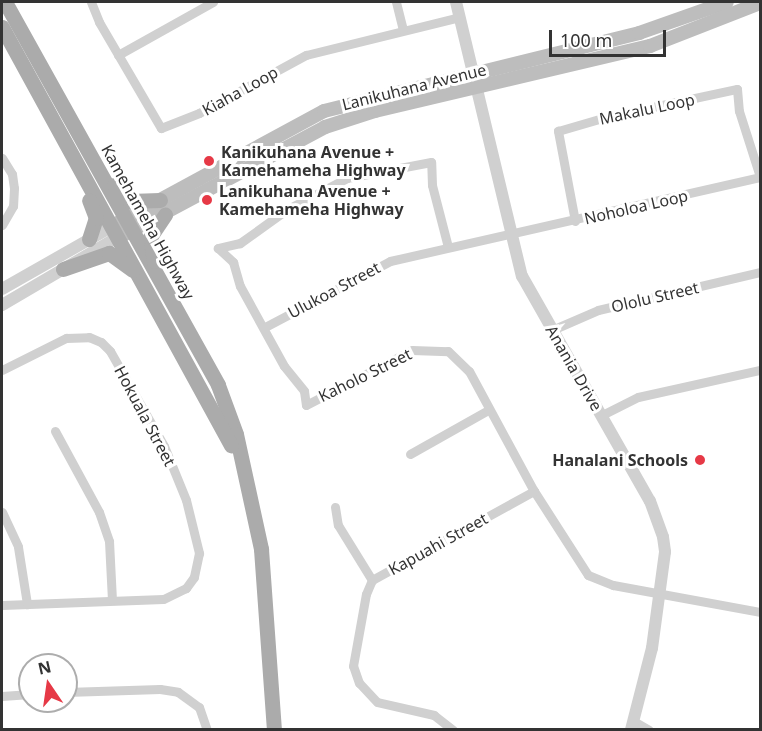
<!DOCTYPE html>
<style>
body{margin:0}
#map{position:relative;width:762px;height:731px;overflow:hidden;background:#fff;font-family:"Noto Sans",sans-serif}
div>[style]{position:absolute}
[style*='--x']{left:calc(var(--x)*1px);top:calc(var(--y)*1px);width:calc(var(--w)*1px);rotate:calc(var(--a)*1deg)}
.minor>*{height:9px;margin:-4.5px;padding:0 4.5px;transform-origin:4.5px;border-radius:4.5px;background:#d0d0d0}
.tertiary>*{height:12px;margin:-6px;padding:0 6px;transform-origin:6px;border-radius:6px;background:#d0d0d0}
.secondary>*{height:14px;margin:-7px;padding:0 7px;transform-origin:7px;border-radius:7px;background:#bdbdbd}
.primary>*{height:15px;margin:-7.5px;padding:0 7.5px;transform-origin:7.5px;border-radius:7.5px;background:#ababab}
.dots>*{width:16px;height:16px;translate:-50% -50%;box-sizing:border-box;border:3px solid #fff;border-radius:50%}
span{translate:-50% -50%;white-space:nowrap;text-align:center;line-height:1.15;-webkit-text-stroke:6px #fff;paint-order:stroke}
.street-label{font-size:16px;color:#333}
.poi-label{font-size:16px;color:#333;font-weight:700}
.left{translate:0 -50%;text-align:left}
.right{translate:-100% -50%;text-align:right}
.frame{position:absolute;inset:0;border:3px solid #333;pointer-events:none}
.north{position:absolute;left:18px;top:653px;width:60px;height:60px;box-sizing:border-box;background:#fff;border:2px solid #adadad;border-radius:50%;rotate:347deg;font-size:16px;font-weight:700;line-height:24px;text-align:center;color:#333}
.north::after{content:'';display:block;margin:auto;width:21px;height:27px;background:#e63946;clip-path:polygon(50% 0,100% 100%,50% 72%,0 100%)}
.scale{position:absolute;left:549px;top:30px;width:117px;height:27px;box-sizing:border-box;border:3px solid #333;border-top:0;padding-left:8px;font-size:18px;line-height:21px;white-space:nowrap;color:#333;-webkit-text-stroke:4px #fff;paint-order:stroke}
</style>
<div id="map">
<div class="minor">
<i style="--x:91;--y:2;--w:22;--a:68"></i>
<i style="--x:99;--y:22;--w:123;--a:59.7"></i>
<i style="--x:161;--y:128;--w:41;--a:-21.5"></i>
<i style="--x:199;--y:113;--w:122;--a:-28.5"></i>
<i style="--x:306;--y:55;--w:158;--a:-13.9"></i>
<i style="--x:396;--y:2;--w:29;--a:76"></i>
<i style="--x:118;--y:55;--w:109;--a:-29.2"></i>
<i style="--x:2;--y:158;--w:19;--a:58"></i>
<i style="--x:12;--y:174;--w:14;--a:82"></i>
<i style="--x:14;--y:188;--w:18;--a:93"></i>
<i style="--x:13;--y:206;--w:22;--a:120"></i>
<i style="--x:575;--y:221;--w:92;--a:-100.7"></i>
<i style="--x:558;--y:131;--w:50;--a:-16.3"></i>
<i style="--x:606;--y:117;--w:134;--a:-12.1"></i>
<i style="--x:737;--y:89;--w:22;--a:85"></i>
<i style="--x:739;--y:111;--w:69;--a:72.3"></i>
<i style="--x:448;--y:247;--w:64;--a:-104.5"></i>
<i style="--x:432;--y:185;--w:23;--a:-92"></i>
<i style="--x:431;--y:162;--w:86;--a:169.2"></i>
<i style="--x:347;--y:178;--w:69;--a:152.3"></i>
<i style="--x:286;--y:210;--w:57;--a:144.3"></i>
<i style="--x:240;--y:243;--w:23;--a:167"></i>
<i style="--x:218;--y:248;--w:21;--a:43"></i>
<i style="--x:233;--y:262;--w:25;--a:74"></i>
<i style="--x:240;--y:286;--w:91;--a:61.2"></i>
<i style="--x:284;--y:366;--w:32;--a:51"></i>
<i style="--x:304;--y:391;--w:14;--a:82"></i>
<i style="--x:306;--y:405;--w:119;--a:-27.4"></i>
<i style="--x:412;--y:350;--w:36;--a:2"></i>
<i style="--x:448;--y:351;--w:29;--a:44"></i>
<i style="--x:469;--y:371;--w:136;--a:61.6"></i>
<i style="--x:534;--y:491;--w:100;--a:57.3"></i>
<i style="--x:588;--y:575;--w:27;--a:22"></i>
<i style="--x:613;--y:585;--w:149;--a:10.4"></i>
<i style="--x:265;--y:327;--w:141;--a:-27.8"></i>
<i style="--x:390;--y:261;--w:379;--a:-12.8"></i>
<i style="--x:552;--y:330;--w:50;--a:-23.5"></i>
<i style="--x:598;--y:310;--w:166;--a:-13.2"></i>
<i style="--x:2;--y:370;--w:72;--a:-26.6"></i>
<i style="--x:66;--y:338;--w:23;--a:-2"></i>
<i style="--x:89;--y:337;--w:13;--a:23"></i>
<i style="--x:101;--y:342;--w:13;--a:45"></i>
<i style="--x:110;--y:351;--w:109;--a:60.4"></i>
<i style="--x:164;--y:446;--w:58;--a:67.8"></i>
<i style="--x:186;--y:500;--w:55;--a:76.2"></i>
<i style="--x:199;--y:553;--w:25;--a:102"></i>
<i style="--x:194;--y:577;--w:14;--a:126"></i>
<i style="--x:186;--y:588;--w:25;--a:154"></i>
<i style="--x:163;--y:599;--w:161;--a:177.9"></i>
<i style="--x:602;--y:415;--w:40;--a:-26.6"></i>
<i style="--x:638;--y:397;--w:125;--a:-12.5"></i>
<i style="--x:55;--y:431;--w:92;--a:61.5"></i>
<i style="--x:99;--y:512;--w:31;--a:71"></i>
<i style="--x:109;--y:541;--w:59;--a:87.1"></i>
<i style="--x:410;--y:454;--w:90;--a:-29.4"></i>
<i style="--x:335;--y:507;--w:18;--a:81"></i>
<i style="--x:338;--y:525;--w:65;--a:58.3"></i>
<i style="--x:2;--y:512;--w:38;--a:65"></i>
<i style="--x:18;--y:547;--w:58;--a:81"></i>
<i style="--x:66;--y:692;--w:94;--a:-1.8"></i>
<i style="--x:160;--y:689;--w:18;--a:9"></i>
<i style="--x:178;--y:692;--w:26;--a:36"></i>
<i style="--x:199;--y:707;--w:24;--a:71"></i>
<i style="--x:2;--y:696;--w:28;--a:-4"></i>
<i style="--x:635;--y:722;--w:16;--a:30"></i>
<i style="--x:453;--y:730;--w:24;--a:-142"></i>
<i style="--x:434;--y:715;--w:58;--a:-167.2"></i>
<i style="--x:377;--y:702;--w:26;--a:-133"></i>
<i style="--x:359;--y:683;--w:18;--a:-109"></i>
<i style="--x:353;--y:666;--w:73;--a:-79.8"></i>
<i style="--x:366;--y:594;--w:15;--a:-67"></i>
<i style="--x:372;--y:580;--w:185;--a:-28.8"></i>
</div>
<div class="tertiary">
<i style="--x:456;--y:2;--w:282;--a:76.5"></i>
<i style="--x:522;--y:276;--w:259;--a:60.4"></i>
<i style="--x:650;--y:501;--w:38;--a:70"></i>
<i style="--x:663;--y:537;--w:15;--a:82"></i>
<i style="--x:665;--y:552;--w:97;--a:97.7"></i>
<i style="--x:652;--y:648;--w:85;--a:104.4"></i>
<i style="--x:2;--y:289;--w:128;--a:-29.6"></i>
<i style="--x:2;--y:305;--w:134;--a:-30.4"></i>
</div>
<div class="secondary">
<i style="--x:116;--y:224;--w:237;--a:-28.5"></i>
<i style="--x:324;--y:111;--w:325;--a:-13.9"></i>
<i style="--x:639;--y:33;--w:93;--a:-19.4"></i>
<i style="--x:123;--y:235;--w:229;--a:-28.1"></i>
<i style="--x:325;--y:127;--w:52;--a:-17.7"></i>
<i style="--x:375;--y:111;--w:283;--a:-13.3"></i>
<i style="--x:650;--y:46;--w:118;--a:-21.4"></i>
</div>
<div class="primary">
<i style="--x:5;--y:2;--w:438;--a:60.9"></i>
<i style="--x:218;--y:385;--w:52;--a:69.8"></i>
<i style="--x:236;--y:434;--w:118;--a:77.7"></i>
<i style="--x:261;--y:549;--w:181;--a:85.9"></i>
<i style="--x:2;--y:27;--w:477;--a:61.3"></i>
<i style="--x:114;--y:185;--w:23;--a:45"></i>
<i style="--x:130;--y:201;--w:30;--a:-2"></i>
<i style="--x:89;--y:239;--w:22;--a:-72"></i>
<i style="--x:96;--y:218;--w:19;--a:-111"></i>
<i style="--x:154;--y:261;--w:24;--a:-99"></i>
<i style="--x:150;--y:237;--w:27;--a:-56"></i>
<i style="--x:63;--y:269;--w:49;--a:-19.2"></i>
<i style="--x:109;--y:253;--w:29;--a:36"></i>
</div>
<div class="dots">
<i style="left:209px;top:161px;background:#e63946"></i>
<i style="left:207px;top:200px;background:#e63946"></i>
<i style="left:700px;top:460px;background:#e63946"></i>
</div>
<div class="street-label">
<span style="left:414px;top:87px;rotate:-14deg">Lanikuhana Avenue</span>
<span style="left:240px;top:91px;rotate:-29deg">Kiaha Loop</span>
<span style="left:647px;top:109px;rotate:-12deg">Makalu Loop</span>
<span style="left:636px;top:207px;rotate:-13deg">Noholoa Loop</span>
<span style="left:148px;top:222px;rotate:61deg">Kamehameha Highway</span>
<span style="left:334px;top:290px;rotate:-28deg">Ulukoa Street</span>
<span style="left:655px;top:297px;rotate:-13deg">Ololu Street</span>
<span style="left:574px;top:368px;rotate:60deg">Anania Drive</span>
<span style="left:365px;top:375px;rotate:-26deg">Kaholo Street</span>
<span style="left:145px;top:416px;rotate:62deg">Hokuala Street</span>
<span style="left:438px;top:544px;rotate:-29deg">Kapuahi Street</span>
</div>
<div class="poi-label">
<span class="left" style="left:221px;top:161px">Kanikuhana Avenue +<br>Kamehameha Highway</span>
<span class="left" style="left:219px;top:200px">Lanikuhana Avenue +<br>Kamehameha Highway</span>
<span class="right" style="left:688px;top:460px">Hanalani Schools</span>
</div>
<div class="frame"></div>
<div class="north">N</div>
<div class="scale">100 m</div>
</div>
